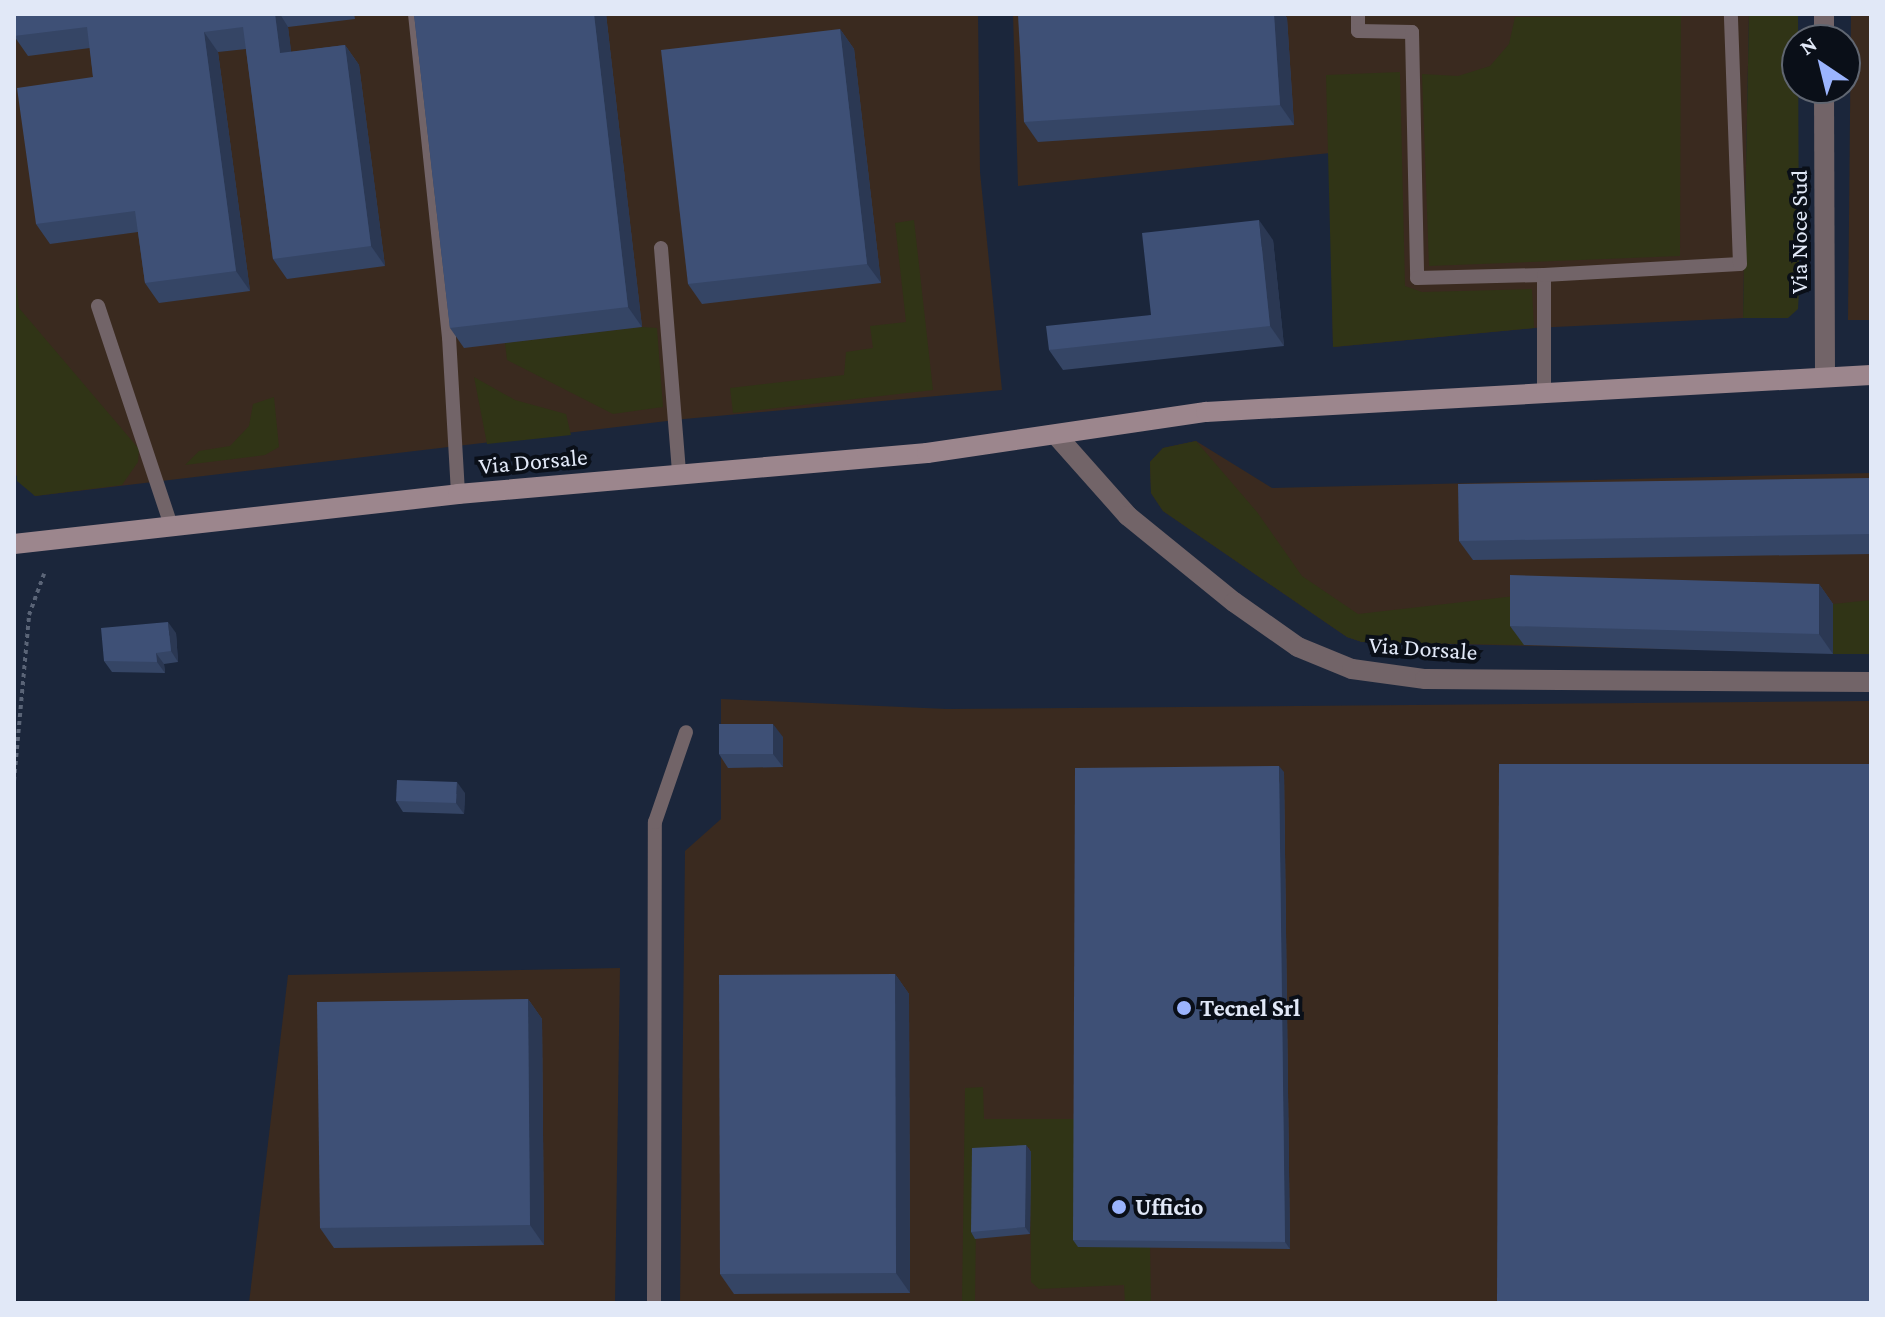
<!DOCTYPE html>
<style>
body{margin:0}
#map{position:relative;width:1885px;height:1317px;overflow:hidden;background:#1b263b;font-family:"Crimson Pro",serif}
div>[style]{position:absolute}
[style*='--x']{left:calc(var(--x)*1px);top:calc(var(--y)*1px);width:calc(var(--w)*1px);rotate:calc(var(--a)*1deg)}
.industrial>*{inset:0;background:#3a2a1f}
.green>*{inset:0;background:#303416}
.path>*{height:4px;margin-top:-2px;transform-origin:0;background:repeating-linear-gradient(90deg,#5a6477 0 4px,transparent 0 8px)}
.lane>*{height:14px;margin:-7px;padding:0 7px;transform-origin:7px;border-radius:7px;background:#726468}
.street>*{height:20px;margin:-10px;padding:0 10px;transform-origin:10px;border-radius:10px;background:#726468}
.secondary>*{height:20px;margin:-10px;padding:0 10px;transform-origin:10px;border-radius:10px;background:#9c868d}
.wall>*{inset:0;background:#354565}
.shaded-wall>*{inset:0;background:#2b3853}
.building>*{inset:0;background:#3e5076}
.dots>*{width:22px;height:22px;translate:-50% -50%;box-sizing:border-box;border:4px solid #0a0f18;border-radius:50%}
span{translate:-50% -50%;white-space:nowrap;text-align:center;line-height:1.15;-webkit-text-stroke:8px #0a0f18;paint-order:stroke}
.street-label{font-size:24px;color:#e1e8f7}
.poi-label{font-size:24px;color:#e1e8f7;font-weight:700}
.left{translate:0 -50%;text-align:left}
.frame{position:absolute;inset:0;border:16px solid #e1e8f7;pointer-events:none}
.north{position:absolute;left:1781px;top:24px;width:80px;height:80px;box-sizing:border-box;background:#0a0f18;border:2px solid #606671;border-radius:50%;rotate:325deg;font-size:22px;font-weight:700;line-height:32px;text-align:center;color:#e1e8f7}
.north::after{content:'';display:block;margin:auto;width:28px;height:36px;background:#9bb4fd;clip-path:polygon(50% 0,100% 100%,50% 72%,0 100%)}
</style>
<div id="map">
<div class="industrial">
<i style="clip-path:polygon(14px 14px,978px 14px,980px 172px,1002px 390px,684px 419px,35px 496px,14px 473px)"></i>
<i style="clip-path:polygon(1013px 14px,1749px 14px,1743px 318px,1534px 328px,1333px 347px,1330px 153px,1018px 186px)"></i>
<i style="clip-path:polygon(1851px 14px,1871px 14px,1871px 320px,1848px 320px)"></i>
<i style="clip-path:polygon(1196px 441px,1272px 488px,1871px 473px,1871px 654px,1362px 642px,1347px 637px,1163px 511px,1151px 493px,1150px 462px,1163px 448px)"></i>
<i style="clip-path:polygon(721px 699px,947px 709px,1871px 701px,1871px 1303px,680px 1303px,685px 851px,721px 819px)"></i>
<i style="clip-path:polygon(620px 968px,615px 1303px,249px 1303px,288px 975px)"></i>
</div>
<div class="green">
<i style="clip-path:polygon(1749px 14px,1798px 14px,1799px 290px,1798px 309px,1788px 318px,1743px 318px)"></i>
<i style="clip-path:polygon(1681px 16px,1680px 256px,1429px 266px,1422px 74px,1458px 76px,1490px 66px,1509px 44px,1515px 17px)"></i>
<i style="clip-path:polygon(1400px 72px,1405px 286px,1422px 292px,1532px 289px,1534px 328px,1333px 347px,1326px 75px)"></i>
<i style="clip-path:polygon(914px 220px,933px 390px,733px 413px,730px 388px,844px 375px,846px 352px,873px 348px,870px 326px,906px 322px,895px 223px)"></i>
<i style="clip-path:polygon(14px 262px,19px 308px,139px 449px,138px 462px,122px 485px,35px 496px,17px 481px)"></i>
<i style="clip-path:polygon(642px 327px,657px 328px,663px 407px,613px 414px,507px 360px,505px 343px)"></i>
<i style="clip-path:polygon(474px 377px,515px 400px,566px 414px,571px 435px,487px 444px)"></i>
<i style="clip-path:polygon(274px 397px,279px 447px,265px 455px,185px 465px,199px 451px,230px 446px,249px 426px,253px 404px)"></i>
<i style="clip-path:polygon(1196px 441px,1257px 512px,1302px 576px,1358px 614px,1524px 595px,1524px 645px,1362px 642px,1347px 637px,1163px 511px,1151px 493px,1150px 462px,1163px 448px)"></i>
<i style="clip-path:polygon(1871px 600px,1871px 654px,1833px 654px,1833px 604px)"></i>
<i style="clip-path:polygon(983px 1087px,984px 1119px,1081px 1119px,1150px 1246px,1151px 1303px,1125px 1303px,1124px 1285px,1039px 1289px,1031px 1282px,1030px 1147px,977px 1150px,975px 1303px,962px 1303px,965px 1088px)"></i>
</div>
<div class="path">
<i style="--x:14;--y:781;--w:167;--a:-84.8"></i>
<i style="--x:29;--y:615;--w:44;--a:-69.9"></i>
</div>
<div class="lane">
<i style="--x:415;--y:14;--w:325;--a:84"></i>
<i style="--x:449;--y:337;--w:157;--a:86.7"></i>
<i style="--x:1358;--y:14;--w:17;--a:90"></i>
<i style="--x:1358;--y:31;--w:54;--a:1.1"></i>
<i style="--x:1412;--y:32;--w:246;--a:88.8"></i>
<i style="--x:1417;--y:278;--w:127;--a:-1.4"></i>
<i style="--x:661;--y:248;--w:226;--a:85.4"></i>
<i style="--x:98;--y:306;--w:232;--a:71.6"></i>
<i style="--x:1544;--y:391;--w:116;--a:-90"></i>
<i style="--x:1544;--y:275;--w:196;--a:-3.2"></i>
<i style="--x:1740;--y:264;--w:250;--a:-92.1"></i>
<i style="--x:654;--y:1303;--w:481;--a:-89.9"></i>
<i style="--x:655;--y:822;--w:95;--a:-71"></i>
</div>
<div class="street">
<i style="--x:1824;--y:14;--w:26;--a:90"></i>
<i style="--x:1824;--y:88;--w:287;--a:89.8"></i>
<i style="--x:1056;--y:435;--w:108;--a:48.4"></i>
<i style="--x:1128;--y:516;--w:136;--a:39.1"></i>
<i style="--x:1234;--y:602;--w:78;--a:35.1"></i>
<i style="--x:1298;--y:647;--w:58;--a:22.2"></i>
<i style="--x:1352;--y:669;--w:74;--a:7.8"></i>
<i style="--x:1425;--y:679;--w:446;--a:0.4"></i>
</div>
<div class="secondary">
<i style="--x:14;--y:544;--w:447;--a:-6.4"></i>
<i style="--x:458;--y:494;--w:471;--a:-5"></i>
<i style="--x:927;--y:453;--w:282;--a:-8.4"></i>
<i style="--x:1206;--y:412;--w:666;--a:-3.18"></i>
</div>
<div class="wall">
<i style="clip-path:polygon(14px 14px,354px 14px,355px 19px,288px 27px,291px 52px,345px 45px,359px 65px,385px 266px,287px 279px,273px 259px,246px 49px,218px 52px,250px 291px,159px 303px,145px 283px,138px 232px,50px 244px,36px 224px,93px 77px,90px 48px,28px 56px,14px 36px)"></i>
<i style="clip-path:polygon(414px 14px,606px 14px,642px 327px,464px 348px,450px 328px)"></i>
<i style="clip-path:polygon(1034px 14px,1284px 14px,1287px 18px,1294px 125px,1038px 142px,1024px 122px)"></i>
<i style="clip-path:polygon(840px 29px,854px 49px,881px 283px,702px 304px,688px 284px)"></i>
<i style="clip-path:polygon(1273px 240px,1284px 346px,1063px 370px,1049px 350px,1151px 315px)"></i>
<i style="clip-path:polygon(1871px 478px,1871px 554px,1473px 560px,1459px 541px)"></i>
<i style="clip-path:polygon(1819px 584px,1833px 604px,1833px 654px,1524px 645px,1510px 626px)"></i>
<i style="clip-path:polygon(176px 633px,178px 662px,164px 664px,165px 673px,112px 672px,104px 661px)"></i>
<i style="clip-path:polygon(783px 737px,783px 767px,728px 768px,719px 754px)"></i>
<i style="clip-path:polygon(1284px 772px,1290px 1249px,1078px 1247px,1073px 1240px)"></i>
<i style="clip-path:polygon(465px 793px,464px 814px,403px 812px,396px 801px)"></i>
<i style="clip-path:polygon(895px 974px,909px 994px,910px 1293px,734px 1294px,720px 1274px)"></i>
<i style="clip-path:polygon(528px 999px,542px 1019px,544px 1245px,334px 1248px,320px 1228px)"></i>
<i style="clip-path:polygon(1026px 1145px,1031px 1152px,1030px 1234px,975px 1239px,971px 1232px)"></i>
</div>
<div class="shaded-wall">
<i style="clip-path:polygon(275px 14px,280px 14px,288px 27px,294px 73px,280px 53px)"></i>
<i style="clip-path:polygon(594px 14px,606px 14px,642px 327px,628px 307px)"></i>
<i style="clip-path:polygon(1274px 14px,1284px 14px,1287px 18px,1294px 125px,1280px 105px)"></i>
<i style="clip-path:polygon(840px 29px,854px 49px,881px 283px,867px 264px)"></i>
<i style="clip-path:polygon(204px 32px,218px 52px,250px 291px,236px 271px)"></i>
<i style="clip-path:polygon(345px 45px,359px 65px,385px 266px,371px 246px)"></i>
<i style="clip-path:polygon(1259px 220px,1273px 240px,1284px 346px,1270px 326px)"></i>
<i style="clip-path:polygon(1819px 584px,1833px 604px,1833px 654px,1819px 634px)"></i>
<i style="clip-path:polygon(168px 622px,176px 633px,178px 662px,171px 651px)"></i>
<i style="clip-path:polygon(156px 653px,164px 664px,165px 673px,157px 662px)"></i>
<i style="clip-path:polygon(773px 724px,783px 737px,783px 767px,773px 754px)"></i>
<i style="clip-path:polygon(1279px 766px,1284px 772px,1290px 1249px,1285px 1242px)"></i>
<i style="clip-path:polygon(457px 782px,465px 793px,464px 814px,456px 803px)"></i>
<i style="clip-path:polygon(895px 974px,909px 994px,910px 1293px,896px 1273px)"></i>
<i style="clip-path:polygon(528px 999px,542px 1019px,544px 1245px,530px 1225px)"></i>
<i style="clip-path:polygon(1026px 1145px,1031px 1152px,1030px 1234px,1025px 1227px)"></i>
</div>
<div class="building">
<i style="clip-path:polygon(14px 14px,275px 14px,280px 53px,345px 45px,371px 246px,273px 259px,243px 27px,204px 32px,236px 271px,145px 283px,135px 211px,36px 224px,17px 88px,93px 77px,87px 27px,14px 36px)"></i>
<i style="clip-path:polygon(414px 14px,594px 14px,628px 307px,450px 328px)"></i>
<i style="clip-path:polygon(1034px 14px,1274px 14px,1280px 105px,1024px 122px,1018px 15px)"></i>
<i style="clip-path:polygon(840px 29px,867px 264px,688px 284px,661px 50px)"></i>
<i style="clip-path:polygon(1259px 220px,1270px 326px,1049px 350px,1046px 326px,1151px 315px,1142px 233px)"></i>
<i style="clip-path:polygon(1871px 478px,1871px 534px,1459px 541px,1458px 484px)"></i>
<i style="clip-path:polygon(1510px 575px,1819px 584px,1819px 634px,1510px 626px)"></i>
<i style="clip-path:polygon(168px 622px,171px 651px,156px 653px,157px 662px,104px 661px,101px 628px)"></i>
<i style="clip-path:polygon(719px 724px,773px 724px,773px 754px,719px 754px)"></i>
<i style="clip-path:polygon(1499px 764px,1871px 764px,1871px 1303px,1497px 1303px)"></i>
<i style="clip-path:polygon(1279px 766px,1285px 1242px,1073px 1240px,1075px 768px)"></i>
<i style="clip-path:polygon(397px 780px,457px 782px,456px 803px,396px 801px)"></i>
<i style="clip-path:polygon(895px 974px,896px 1273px,720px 1274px,719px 975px)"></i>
<i style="clip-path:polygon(528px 999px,530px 1225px,320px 1228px,317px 1002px)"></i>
<i style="clip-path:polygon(1026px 1145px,1025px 1227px,971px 1232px,972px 1148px)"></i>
</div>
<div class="dots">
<i style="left:1184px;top:1008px;background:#9bb4fd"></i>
<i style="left:1119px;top:1207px;background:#9bb4fd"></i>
</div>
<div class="street-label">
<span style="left:1799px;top:232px;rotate:-90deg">Via Noce Sud</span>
<span style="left:533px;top:461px;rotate:-5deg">Via Dorsale</span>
<span style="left:1423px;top:648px;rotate:4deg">Via Dorsale</span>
</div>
<div class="poi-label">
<span class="left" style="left:1200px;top:1008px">Tecnel Srl</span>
<span class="left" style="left:1135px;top:1207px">Ufficio</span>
</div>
<div class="frame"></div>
<div class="north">N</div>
</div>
